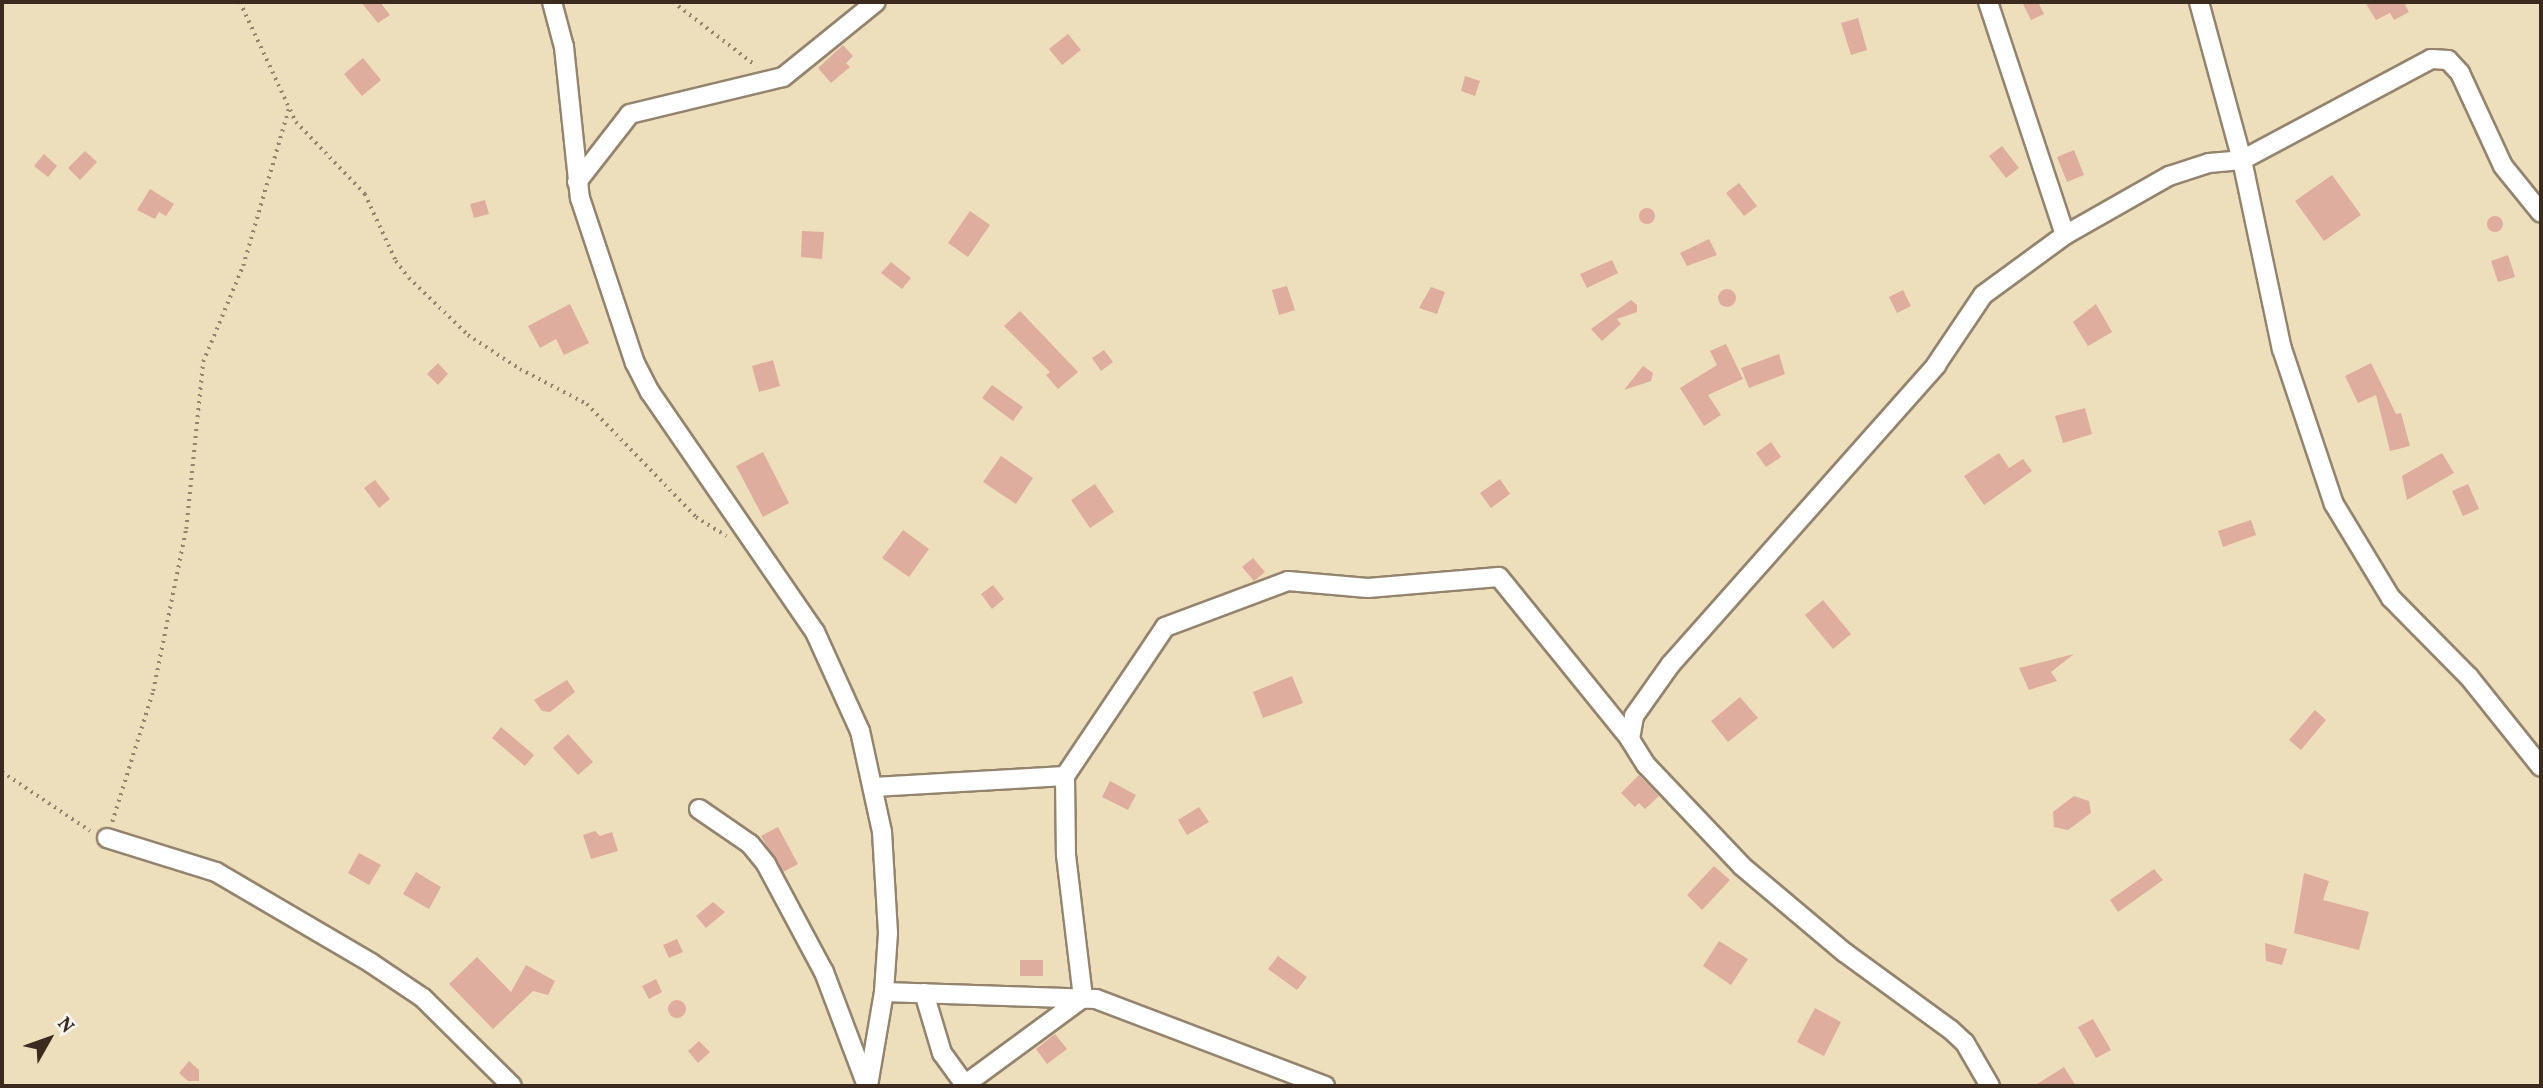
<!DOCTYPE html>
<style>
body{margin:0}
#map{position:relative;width:2543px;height:1088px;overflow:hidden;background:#eddebc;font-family:Vollkorn,serif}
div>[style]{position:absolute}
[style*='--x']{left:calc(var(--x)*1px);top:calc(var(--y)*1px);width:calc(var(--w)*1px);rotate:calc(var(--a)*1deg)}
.building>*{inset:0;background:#dfad9e}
.round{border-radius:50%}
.path>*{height:3.5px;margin-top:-1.75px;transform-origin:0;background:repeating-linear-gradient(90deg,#94846d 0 2px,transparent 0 7px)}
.roads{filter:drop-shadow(2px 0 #94846d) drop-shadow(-2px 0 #94846d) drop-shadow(0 2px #94846d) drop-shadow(0 -2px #94846d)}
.street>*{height:18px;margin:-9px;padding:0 9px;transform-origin:9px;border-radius:9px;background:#fff}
span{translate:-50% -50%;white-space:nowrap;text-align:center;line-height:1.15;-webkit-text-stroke:7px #f6f6f2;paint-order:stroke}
.frame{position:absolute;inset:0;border:4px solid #3b2a1e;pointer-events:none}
.north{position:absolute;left:14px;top:1004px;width:70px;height:70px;-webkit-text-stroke:5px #f6f6f2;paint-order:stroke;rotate:50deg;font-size:19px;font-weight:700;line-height:28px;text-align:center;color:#3b2a1e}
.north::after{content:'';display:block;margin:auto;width:24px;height:32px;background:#3b2a1e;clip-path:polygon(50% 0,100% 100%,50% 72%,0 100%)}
</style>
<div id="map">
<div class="building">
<i style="clip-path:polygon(361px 2px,380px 2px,390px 15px,378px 23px)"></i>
<i style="clip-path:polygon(2022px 2px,2038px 2px,2044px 14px,2031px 20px)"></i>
<i style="clip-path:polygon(2365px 2px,2411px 2px,2405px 5px,2409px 12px,2394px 20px,2390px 13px,2376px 20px)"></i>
<i style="clip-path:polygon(1858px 18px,1867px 50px,1851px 55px,1841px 23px)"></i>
<i style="clip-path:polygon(1068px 34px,1081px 50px,1062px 65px,1049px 49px)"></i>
<i style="clip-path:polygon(843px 45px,853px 56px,846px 63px,850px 67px,831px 83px,818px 68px)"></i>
<i style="clip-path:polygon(363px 58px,381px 80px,362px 96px,344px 74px)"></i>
<i style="clip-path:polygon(1465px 76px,1480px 81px,1475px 96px,1461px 91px)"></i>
<i style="clip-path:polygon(2002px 146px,2019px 168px,2006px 178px,1989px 156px)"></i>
<i style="clip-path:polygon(2074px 150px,2084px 175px,2067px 182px,2057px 157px)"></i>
<i style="clip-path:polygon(85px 151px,97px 162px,80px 180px,68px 168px)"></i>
<i style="clip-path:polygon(44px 154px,57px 166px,48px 177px,34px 166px)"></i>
<i style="clip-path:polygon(2332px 175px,2361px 215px,2324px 241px,2295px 201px)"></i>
<i style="clip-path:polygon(1739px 183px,1757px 206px,1744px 216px,1726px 193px)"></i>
<i style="clip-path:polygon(150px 189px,174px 204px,166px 216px,159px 212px,155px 219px,137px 210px)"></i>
<i style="clip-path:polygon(485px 200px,489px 214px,474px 218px,470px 204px)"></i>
<i class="round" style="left:1639px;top:208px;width:16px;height:16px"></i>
<i style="clip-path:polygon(970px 211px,990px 225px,968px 257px,948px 243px)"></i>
<i class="round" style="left:2487px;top:216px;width:16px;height:16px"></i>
<i style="clip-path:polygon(802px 231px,824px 232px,822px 259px,801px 257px)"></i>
<i style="clip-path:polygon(1709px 239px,1717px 255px,1687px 266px,1680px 253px)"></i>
<i style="clip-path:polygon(2508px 255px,2515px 277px,2498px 282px,2491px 261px)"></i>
<i style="clip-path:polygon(1612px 260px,1618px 273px,1587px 288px,1580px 274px)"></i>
<i style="clip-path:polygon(891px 262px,911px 278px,902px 289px,881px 273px)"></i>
<i style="clip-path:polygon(1287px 286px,1295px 310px,1279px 315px,1272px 290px)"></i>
<i style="clip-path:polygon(1431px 287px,1445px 292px,1437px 314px,1419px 308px)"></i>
<i class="round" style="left:1718px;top:289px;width:18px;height:18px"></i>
<i style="clip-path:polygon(1903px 290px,1911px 306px,1897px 313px,1889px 297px)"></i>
<i style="clip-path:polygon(1631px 300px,1637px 305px,1637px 312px,1617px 319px,1621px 324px,1602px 341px,1591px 329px)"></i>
<i style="clip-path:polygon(570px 304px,589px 343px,564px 355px,556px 339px,540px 348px,528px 326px)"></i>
<i style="clip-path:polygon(2096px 304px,2112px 332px,2088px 346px,2073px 322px)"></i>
<i style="clip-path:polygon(1020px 311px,1078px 372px,1058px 389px,1046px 375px,1050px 372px,1004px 326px)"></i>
<i style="clip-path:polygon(1726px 344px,1743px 379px,1708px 395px,1721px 415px,1704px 426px,1680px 388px,1717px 365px,1710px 351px)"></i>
<i style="clip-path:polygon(1104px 350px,1113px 362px,1101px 371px,1092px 358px)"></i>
<i style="clip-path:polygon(1779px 354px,1785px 374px,1749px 388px,1741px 368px)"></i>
<i style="clip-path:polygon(773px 360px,780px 386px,759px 392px,752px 366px)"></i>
<i style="clip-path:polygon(438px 363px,448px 374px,438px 385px,427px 374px)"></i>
<i style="clip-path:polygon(2371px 363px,2396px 414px,2401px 413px,2410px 446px,2390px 451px,2376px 395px,2358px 403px,2345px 376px)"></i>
<i style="clip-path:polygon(1643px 366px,1653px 373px,1651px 381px,1624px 390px)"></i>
<i style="clip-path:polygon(992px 385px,1023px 407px,1013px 421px,982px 398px)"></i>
<i style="clip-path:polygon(2085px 408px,2092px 434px,2063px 443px,2055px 416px)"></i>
<i style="clip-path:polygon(1771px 442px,1781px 457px,1766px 467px,1756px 453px)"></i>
<i style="clip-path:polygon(763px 452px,789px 503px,763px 517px,736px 466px)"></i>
<i style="clip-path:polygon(1999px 453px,2009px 468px,2023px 459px,2032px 471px,1984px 505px,1964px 476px)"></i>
<i style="clip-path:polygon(2442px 453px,2454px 473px,2407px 500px,2402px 476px)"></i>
<i style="clip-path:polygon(1001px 456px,1033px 478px,1016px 504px,983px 482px)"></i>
<i style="clip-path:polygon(1500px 479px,1510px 494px,1491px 508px,1480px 493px)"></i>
<i style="clip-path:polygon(375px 480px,390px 499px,379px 508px,364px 488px)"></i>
<i style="clip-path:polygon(1095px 484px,1114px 512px,1090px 528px,1071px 500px)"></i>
<i style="clip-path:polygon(2468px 484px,2479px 509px,2463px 516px,2452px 491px)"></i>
<i style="clip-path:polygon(2251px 520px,2256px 535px,2223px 547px,2218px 531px)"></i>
<i style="clip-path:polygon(903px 530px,929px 549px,909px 577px,882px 558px)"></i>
<i style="clip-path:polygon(1253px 558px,1265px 572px,1254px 581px,1242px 567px)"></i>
<i style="clip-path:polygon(993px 585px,1004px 599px,992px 609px,981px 594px)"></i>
<i style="clip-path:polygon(1823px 600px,1851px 634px,1833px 649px,1805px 615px)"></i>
<i style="clip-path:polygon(2074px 654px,2051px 672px,2057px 681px,2029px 690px,2019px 668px)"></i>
<i style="clip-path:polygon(1292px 676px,1303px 703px,1263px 718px,1253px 692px)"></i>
<i style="clip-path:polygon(567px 680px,575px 692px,550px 712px,542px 711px,534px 700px)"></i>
<i style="clip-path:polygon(1740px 697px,1758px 718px,1728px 742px,1711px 721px)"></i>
<i style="clip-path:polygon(2315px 710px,2326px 720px,2301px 750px,2289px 740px)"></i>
<i style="clip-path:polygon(501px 727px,534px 755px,525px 766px,492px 738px)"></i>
<i style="clip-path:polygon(568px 734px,593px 762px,578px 775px,553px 748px)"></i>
<i style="clip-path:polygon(1639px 775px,1659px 796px,1645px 809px,1639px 803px,1635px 807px,1621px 793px)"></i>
<i style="clip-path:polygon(1110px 781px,1136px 795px,1128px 810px,1102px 797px)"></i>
<i style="clip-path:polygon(2074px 796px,2089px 801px,2091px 813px,2068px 830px,2054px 827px,2053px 812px)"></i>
<i style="clip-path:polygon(1199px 807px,1209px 822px,1187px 835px,1178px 820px)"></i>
<i style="clip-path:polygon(778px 827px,798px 864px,783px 872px,761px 836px)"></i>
<i style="clip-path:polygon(595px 831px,600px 836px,612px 832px,618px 851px,591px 859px,583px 835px)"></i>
<i style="clip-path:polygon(359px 853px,381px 865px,369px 885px,348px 873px)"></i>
<i style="clip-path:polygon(1714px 866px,1730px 880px,1702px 910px,1687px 895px)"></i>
<i style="clip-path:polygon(2154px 869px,2163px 880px,2118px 912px,2110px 900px)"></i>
<i style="clip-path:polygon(416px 872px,441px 887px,429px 909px,403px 894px)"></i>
<i style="clip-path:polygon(2304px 873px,2329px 881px,2323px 900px,2369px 912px,2359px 950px,2294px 933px)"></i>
<i style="clip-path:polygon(713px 902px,725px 912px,706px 928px,696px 916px)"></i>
<i style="clip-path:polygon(677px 939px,683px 952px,669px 958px,663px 945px)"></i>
<i style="clip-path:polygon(1719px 941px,1748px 959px,1731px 985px,1703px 966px)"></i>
<i style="clip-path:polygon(2265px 943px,2287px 949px,2282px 965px,2266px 961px)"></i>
<i style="clip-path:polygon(1278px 956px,1307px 977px,1297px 990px,1268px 969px)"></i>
<i style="clip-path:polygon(477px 957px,511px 992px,526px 965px,555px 981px,548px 995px,533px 991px,493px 1029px,449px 984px)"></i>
<i style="clip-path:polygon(1020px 960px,1043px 960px,1043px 976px,1020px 976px)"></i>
<i style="clip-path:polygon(656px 979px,662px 992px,649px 999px,642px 986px)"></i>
<i class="round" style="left:668px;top:1000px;width:18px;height:18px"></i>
<i style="clip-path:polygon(1815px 1008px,1841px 1022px,1824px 1056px,1797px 1042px)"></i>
<i style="clip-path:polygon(2093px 1019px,2111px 1050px,2096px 1058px,2078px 1027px)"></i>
<i style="clip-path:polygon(1055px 1034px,1067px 1049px,1047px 1064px,1036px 1049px)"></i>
<i style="clip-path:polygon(699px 1041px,710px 1052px,698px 1063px,688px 1051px)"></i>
<i style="clip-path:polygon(189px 1061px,199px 1070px,199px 1081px,188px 1081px,179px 1073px)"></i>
<i style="clip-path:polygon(2064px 1067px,2076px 1086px,2034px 1086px)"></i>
</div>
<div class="path">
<i style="--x:240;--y:2;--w:132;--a:65"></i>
<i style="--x:296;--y:122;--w:100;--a:46.2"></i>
<i style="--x:365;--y:194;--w:74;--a:65.2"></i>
<i style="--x:396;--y:261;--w:21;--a:53"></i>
<i style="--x:409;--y:278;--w:82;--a:44"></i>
<i style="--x:468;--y:335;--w:62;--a:33.2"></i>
<i style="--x:520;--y:369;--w:76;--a:27.6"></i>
<i style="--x:587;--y:404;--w:157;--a:46"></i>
<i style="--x:696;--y:517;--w:36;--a:32"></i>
<i style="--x:673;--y:2;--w:103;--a:37.5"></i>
<i style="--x:2;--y:772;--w:106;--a:33.8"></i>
<i style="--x:112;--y:822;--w:137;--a:-72.6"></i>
<i style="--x:153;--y:691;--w:165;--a:-78.5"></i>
<i style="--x:186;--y:529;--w:168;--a:-84.2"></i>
<i style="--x:203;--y:362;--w:104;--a:-67.4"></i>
<i style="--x:243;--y:266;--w:165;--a:-73.8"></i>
</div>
<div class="roads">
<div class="street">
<i style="--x:552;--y:2;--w:47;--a:75.1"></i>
<i style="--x:564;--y:47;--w:152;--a:84"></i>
<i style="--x:580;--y:198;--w:174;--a:71.6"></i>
<i style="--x:635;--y:363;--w:33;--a:63"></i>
<i style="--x:650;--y:392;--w:291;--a:55.5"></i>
<i style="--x:815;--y:632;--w:109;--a:65.6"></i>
<i style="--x:860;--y:731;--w:103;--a:77.7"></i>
<i style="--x:882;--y:832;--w:101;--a:86.6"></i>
<i style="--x:888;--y:933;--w:59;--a:93.9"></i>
<i style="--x:884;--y:992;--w:95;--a:99.7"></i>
<i style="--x:1988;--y:2;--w:245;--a:71.7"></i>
<i style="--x:2199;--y:2;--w:164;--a:74.8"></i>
<i style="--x:2242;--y:160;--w:193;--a:78.1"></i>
<i style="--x:2282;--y:349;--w:163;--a:71.5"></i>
<i style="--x:2334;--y:504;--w:110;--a:58.8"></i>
<i style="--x:2391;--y:598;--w:111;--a:45.4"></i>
<i style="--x:2469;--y:677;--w:115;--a:51.3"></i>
<i style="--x:577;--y:182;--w:86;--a:-52.1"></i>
<i style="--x:630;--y:114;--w:157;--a:-13.6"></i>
<i style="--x:783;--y:77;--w:119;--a:-38.9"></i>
<i style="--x:1065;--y:776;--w:79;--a:89.3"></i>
<i style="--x:1066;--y:855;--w:144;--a:83.2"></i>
<i style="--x:874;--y:787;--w:191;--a:-3.3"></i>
<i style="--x:1065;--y:776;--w:179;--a:-56.1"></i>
<i style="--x:1165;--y:627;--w:131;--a:-20.5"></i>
<i style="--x:1288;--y:581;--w:80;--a:5"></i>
<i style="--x:1368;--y:588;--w:131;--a:-4.8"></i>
<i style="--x:1499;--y:577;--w:208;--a:51"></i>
<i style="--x:699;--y:809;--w:62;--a:34.5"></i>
<i style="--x:750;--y:844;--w:26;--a:51"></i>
<i style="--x:766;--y:864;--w:123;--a:61.8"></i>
<i style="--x:824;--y:972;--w:122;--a:69.3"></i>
<i style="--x:107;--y:838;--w:114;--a:17.3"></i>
<i style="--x:216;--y:872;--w:180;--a:30.4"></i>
<i style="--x:371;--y:963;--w:63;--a:33.9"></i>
<i style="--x:423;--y:998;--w:125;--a:44.7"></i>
<i style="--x:884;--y:992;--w:212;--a:1.9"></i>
<i style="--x:1096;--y:999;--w:245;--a:20.8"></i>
<i style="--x:924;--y:993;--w:63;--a:73.3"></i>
<i style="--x:942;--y:1053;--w:41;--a:54"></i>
<i style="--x:963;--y:1086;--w:149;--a:-36.3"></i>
<i style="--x:1990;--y:1086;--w:50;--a:-120.2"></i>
<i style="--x:1965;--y:1043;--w:19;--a:-137"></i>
<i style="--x:1951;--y:1030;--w:132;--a:-143.9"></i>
<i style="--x:1844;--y:952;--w:133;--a:-139.9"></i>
<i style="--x:1742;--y:866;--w:139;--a:-133.5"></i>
<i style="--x:1646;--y:765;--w:31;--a:-122"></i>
<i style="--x:1630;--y:739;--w:23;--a:-80"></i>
<i style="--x:1634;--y:716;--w:64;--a:-54.6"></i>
<i style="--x:1671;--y:664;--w:400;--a:-48.4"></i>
<i style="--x:1936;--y:365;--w:84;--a:-56.1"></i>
<i style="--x:1983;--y:295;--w:102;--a:-36.2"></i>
<i style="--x:2065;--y:235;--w:120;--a:-29.6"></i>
<i style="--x:2169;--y:176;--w:42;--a:-18"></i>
<i style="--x:2209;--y:163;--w:33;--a:-5"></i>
<i style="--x:2242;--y:160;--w:214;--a:-28.1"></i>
<i style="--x:2431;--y:59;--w:17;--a:3"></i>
<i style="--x:2448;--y:60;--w:18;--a:47"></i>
<i style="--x:2460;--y:73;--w:102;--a:65.2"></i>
<i style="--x:2503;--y:166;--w:60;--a:51"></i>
</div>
</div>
<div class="frame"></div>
<div class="north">N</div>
</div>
